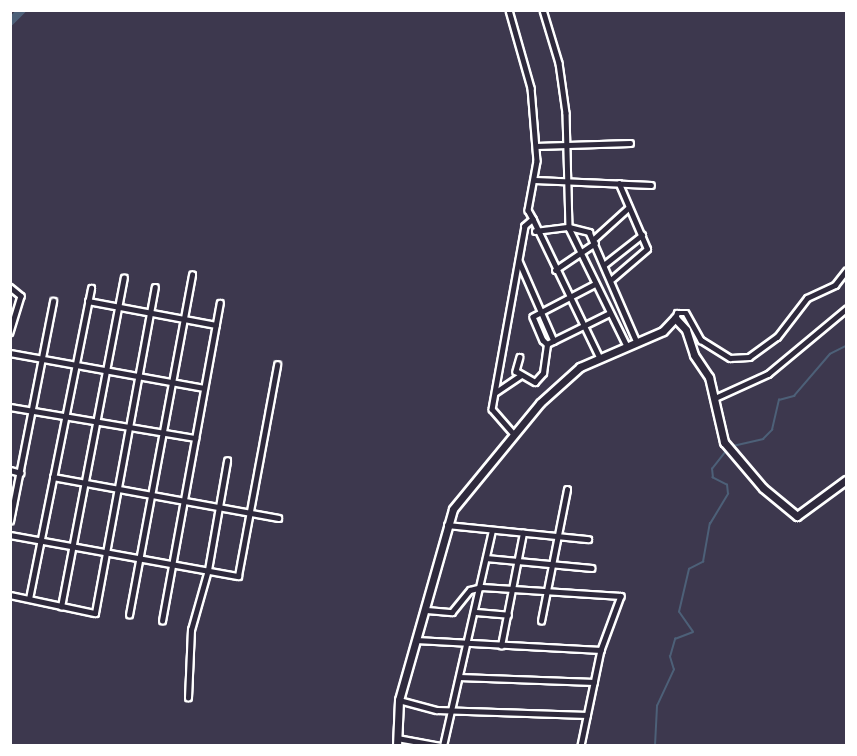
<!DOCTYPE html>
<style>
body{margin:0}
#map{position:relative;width:857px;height:756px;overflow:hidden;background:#3d384e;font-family:"Patrick Hand",sans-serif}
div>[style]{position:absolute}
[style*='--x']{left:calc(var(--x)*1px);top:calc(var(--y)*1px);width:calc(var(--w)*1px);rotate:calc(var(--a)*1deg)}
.stream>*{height:1.5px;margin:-0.75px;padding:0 0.75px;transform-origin:0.75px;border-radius:0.75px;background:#4d6078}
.river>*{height:8px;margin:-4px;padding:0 4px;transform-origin:4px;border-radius:4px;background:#4d6078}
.roads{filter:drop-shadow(2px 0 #fff) drop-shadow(-2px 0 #fff) drop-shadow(0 2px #fff) drop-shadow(0 -2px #fff)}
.street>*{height:4.5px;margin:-2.25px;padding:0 2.25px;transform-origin:2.25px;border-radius:2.25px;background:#2f2a3d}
.secondary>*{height:7px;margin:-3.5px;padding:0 3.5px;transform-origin:3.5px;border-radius:3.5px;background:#2f2a3d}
span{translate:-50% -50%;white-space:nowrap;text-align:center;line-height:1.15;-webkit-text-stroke:6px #2f2a3d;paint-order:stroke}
.frame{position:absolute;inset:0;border:12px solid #fff;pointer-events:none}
</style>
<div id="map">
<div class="stream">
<i style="--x:733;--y:446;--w:31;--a:-13"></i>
<i style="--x:763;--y:439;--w:13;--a:-45"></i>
<i style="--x:772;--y:430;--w:31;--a:-77"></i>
<i style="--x:779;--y:400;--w:16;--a:-15"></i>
<i style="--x:794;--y:396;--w:55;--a:-49.4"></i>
<i style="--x:830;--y:354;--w:18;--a:-27"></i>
<i style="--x:655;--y:746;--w:40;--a:-87.1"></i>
<i style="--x:657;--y:706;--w:40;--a:-65"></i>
<i style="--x:674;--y:670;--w:14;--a:-107"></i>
<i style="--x:670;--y:657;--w:19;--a:-74"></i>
<i style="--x:675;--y:639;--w:19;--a:-21"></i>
<i style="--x:693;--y:632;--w:24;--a:-125"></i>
<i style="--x:679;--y:612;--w:44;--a:-76.9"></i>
<i style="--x:689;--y:569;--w:16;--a:-27"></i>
<i style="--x:703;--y:562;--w:39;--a:-80"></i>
<i style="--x:710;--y:524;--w:35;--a:-59"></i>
<i style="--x:728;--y:494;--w:9;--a:-96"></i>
<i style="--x:727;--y:485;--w:16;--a:-153"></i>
<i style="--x:713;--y:478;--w:9;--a:-96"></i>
<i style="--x:712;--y:469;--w:23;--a:-52"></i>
</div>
<div class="river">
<i style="--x:10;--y:22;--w:17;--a:-45"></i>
</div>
<div class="roads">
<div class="street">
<i style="--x:509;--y:10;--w:81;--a:74.2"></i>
<i style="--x:531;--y:88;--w:73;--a:85.3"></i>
<i style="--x:537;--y:161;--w:50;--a:100.4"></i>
<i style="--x:528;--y:210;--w:10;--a:61"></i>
<i style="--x:533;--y:219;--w:11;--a:139"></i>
<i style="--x:525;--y:226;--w:186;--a:100.2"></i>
<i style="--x:492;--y:409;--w:33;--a:49"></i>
<i style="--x:543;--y:10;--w:55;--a:73.2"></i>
<i style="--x:559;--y:63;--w:50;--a:82"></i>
<i style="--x:566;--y:113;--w:115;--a:88.5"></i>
<i style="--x:569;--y:228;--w:129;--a:63.8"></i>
<i style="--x:536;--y:146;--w:94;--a:-1.8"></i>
<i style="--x:535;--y:180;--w:116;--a:2.5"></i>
<i style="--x:533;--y:219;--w:152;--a:64.3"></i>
<i style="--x:535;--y:231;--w:34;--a:-7"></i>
<i style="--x:569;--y:227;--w:21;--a:14"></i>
<i style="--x:589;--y:232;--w:118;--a:66.5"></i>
<i style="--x:594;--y:239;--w:45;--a:-42.3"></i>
<i style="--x:519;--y:261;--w:87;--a:66.4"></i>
<i style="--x:605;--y:264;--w:47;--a:-38.1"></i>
<i style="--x:555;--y:270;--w:48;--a:-34"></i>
<i style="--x:612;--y:279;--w:46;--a:-40.6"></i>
<i style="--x:647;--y:249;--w:71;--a:-113.3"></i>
<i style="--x:596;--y:284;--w:71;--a:152.4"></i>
<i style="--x:533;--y:317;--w:25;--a:67"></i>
<i style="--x:543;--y:340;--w:6;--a:45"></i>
<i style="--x:547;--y:344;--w:70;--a:-26.2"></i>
<i style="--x:10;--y:287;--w:14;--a:39"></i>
<i style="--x:21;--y:296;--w:38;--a:107"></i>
<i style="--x:88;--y:301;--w:130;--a:10.6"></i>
<i style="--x:675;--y:318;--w:5;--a:-68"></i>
<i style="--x:677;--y:313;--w:9;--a:0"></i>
<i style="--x:686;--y:313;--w:31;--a:61"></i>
<i style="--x:701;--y:340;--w:34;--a:32"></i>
<i style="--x:730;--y:358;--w:19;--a:-3"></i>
<i style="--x:749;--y:357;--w:34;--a:-36"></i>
<i style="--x:777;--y:337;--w:49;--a:-52.4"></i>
<i style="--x:807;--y:298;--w:31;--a:-25"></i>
<i style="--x:835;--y:285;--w:18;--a:-52"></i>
<i style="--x:10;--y:353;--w:197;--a:10.2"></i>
<i style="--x:520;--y:357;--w:15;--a:106"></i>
<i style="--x:516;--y:371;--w:22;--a:30"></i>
<i style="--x:535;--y:382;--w:12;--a:-48"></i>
<i style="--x:543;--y:373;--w:29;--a:-82"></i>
<i style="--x:496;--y:392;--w:30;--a:-34"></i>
<i style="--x:715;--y:398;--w:58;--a:-24.4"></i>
<i style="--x:768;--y:374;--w:102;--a:-39.8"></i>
<i style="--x:10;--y:407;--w:188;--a:9.5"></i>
<i style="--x:10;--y:470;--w:11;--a:15"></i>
<i style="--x:53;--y:477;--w:229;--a:10.3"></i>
<i style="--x:10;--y:521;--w:224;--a:-78.9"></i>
<i style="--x:447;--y:525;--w:142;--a:5.7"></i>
<i style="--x:10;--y:535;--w:232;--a:10.2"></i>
<i style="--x:238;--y:576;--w:215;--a:-79.5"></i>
<i style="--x:486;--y:558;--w:106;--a:5.4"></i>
<i style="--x:10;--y:595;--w:87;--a:12"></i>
<i style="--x:95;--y:613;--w:331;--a:-79.6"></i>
<i style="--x:29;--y:599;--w:317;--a:-78.7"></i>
<i style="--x:61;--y:607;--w:335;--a:-79.2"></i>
<i style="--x:427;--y:610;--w:25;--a:5"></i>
<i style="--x:452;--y:612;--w:28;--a:-51"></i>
<i style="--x:470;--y:590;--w:12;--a:-14"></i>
<i style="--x:482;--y:587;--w:139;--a:3.7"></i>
<i style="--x:621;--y:596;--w:58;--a:110.3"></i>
<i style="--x:601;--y:650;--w:98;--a:101.8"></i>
<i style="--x:476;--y:612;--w:32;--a:5"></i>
<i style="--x:129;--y:615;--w:346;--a:-79.5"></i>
<i style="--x:162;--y:621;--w:323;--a:-79.7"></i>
<i style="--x:541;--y:621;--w:134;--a:-78.8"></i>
<i style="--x:416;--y:640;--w:185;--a:3.1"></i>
<i style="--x:501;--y:646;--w:115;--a:-79"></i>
<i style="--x:459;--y:677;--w:135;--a:2.1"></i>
<i style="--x:188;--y:698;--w:68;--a:-87.5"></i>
<i style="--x:191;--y:630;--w:62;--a:-74.2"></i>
<i style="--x:208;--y:570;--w:111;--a:-80.1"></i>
<i style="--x:399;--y:700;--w:39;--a:15"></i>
<i style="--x:437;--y:710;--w:150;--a:1.9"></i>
<i style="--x:397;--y:738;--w:45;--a:10.3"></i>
<i style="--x:443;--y:746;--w:221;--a:-77.2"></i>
</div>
<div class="secondary">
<i style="--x:397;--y:746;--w:46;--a:-87.5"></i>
<i style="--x:399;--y:700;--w:198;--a:-74.2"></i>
<i style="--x:453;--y:509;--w:137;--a:-50.6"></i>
<i style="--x:540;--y:403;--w:54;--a:-42"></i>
<i style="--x:580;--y:367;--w:90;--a:-23.4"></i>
<i style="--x:663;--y:331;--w:18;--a:-47"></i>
<i style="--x:675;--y:318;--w:16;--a:47"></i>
<i style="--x:686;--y:330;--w:26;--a:72"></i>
<i style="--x:694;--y:355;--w:27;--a:56"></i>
<i style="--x:709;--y:377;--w:67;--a:77"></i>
<i style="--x:724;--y:442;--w:60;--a:49.7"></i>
<i style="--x:763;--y:488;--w:44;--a:39.5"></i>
<i style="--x:797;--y:516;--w:61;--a:-36.3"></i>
</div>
</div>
<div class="frame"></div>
</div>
